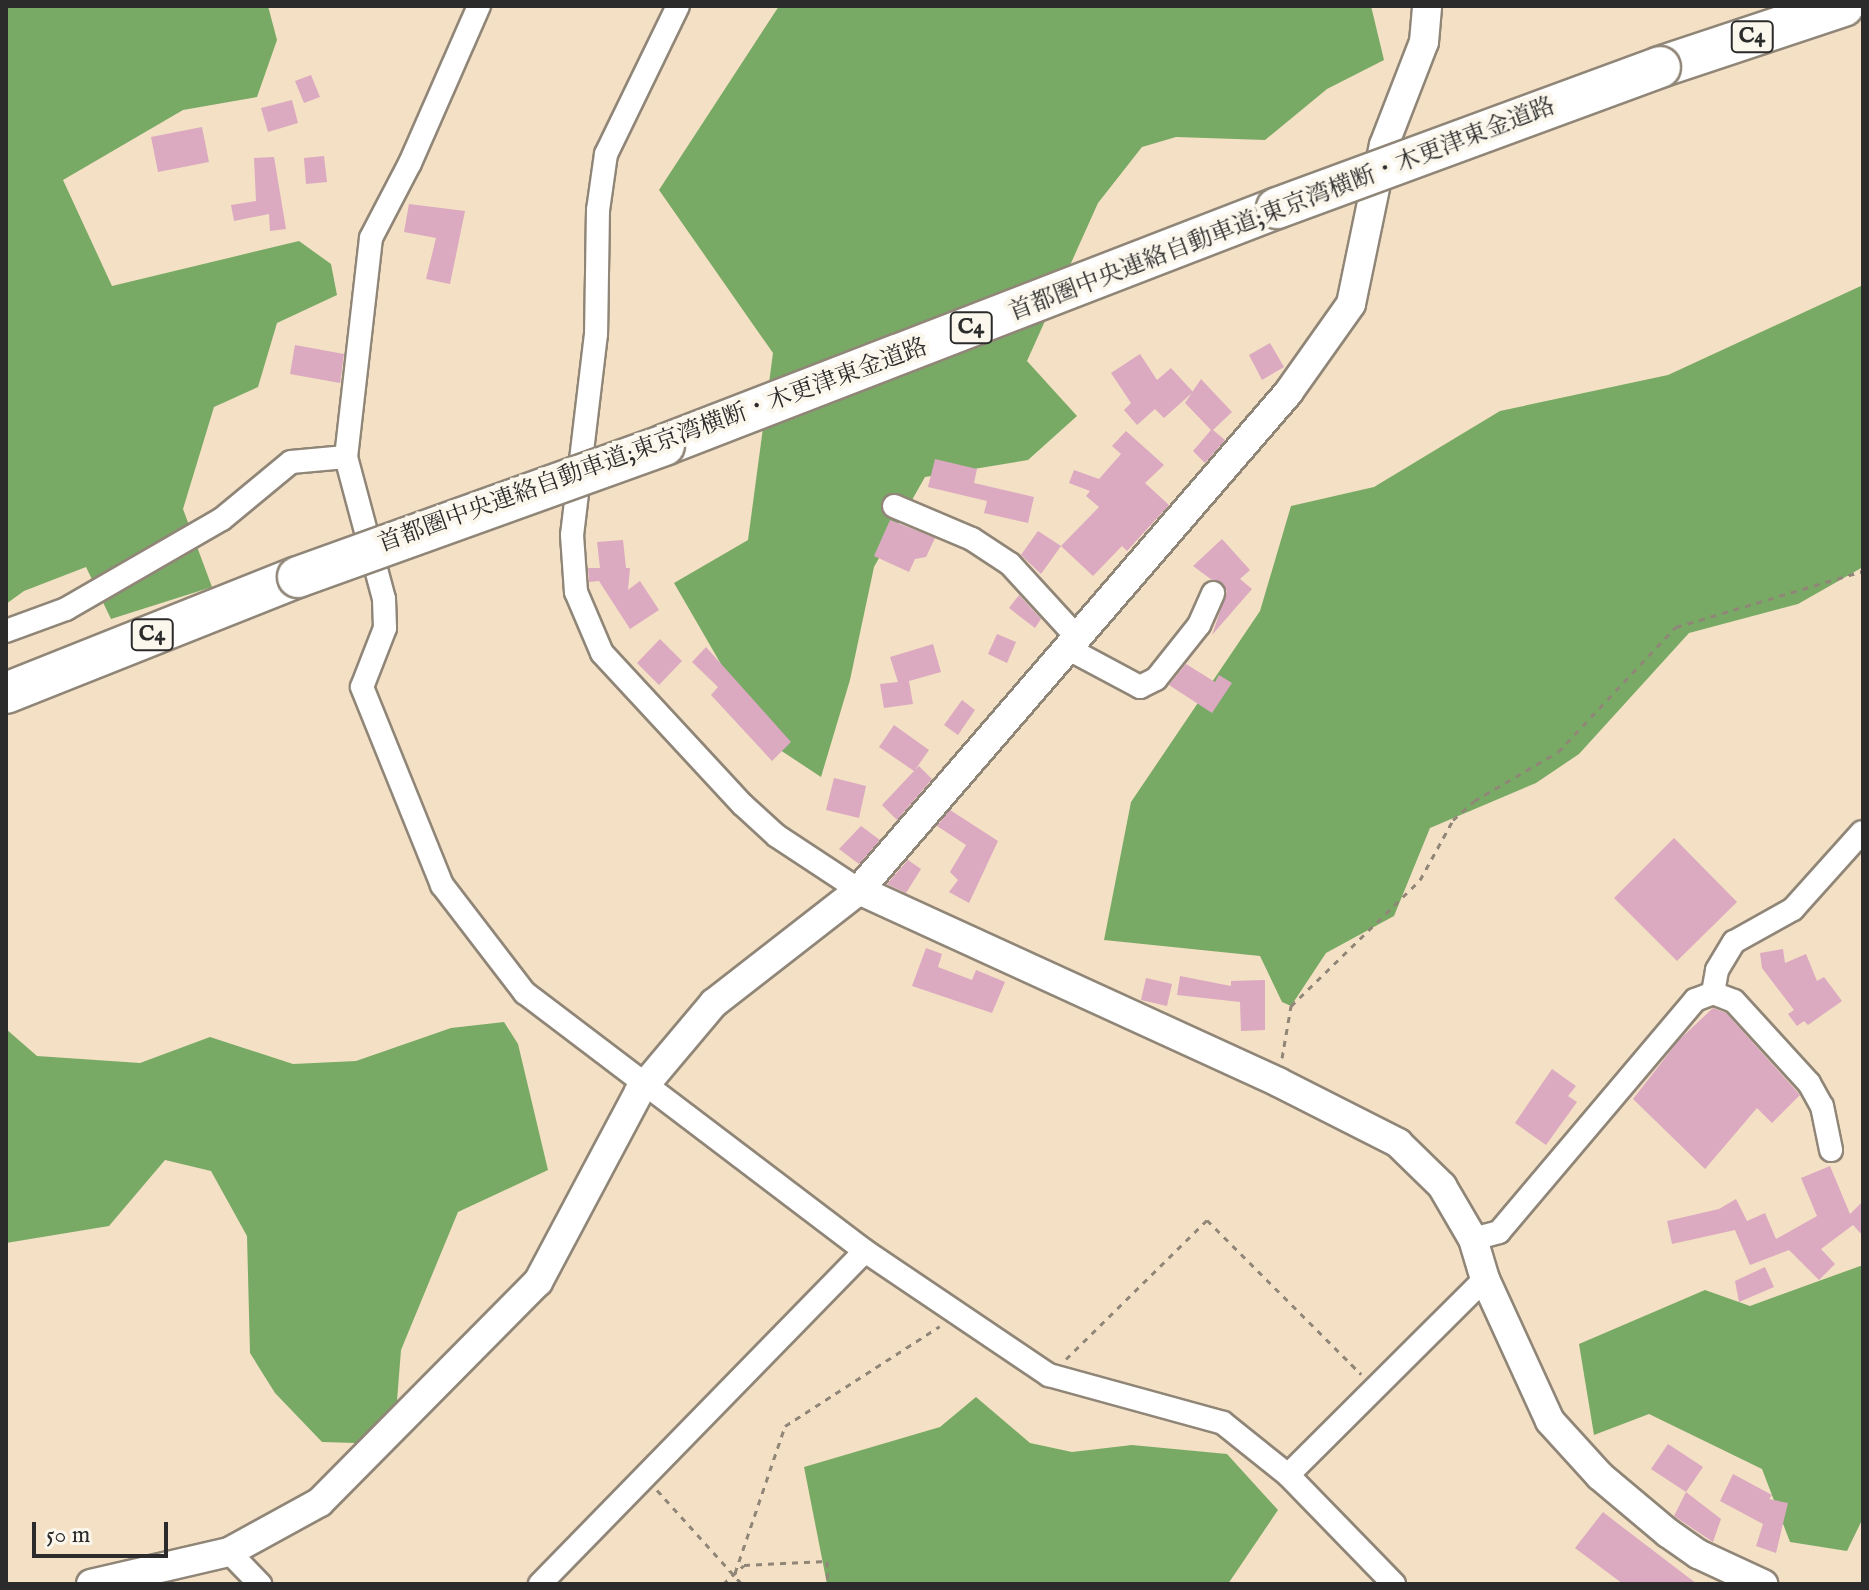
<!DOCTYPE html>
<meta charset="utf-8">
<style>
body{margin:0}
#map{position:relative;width:1869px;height:1590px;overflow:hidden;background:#f4e0c5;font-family:"IM FELL English","Noto Serif JP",serif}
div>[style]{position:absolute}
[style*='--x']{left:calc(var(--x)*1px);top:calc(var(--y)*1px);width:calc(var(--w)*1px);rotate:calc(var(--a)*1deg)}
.forest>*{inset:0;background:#79aa65}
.building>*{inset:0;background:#dba9c0}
.path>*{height:3px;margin-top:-1.5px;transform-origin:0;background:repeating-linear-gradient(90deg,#908678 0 6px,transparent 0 12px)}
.roads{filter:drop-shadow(2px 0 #908678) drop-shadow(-2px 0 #908678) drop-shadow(0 2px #908678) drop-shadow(0 -2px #908678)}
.minor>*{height:22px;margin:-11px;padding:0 11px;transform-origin:11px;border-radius:11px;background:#fff}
.tertiary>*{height:28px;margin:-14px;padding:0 14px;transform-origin:14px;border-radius:14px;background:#fff}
.motorway>*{height:40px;margin:-20px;padding:0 20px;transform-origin:20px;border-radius:20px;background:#fff}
.bridges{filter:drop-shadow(2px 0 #908678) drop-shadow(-2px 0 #908678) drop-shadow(0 2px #908678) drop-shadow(0 -2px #908678)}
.motorway-bridge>*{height:40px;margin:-20px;padding:0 20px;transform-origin:20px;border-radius:20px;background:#fff}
span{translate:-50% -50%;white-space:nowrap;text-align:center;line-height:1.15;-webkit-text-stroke:8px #fbf7ec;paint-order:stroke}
.shield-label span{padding:2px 6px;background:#fbf7ec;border:2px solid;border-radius:6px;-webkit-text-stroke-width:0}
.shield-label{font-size:22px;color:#2b2b2b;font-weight:700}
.street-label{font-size:24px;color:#2b2b2b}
.frame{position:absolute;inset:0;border:8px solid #2b2b2b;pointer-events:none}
.scale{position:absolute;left:32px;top:1522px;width:136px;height:36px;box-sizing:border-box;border:4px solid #2b2b2b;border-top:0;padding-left:10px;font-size:24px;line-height:28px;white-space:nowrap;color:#2b2b2b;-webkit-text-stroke:6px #fbf7ec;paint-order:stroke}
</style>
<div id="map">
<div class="forest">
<i style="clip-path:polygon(6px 6px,268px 6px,277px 40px,257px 97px,183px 110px,63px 180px,112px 286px,299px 241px,331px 264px,337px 295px,277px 323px,258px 387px,214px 407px,183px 509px,212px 587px,111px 619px,86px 567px,24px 591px,6px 604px)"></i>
<i style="clip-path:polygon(779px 6px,1371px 6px,1384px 60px,1327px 89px,1265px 140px,1176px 137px,1142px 147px,1098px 203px,1027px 361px,1077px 416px,1028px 460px,925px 477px,874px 567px,850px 680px,821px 777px,765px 740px,674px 583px,748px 540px,773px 353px,659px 190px)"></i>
<i style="clip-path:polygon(1863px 285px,1863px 567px,1798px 604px,1689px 633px,1579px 754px,1536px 783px,1430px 828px,1394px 916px,1326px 953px,1291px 1006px,1282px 1002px,1260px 956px,1104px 940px,1131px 802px,1260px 611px,1291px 506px,1374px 487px,1500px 411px,1668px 375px)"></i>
<i style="clip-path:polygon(504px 1022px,518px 1044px,548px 1170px,458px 1212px,401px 1350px,397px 1401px,356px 1443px,322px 1442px,275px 1393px,250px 1353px,247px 1236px,211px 1171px,165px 1160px,109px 1226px,6px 1243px,6px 1029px,37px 1056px,140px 1063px,210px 1037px,293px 1064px,356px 1061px,451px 1028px)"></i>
<i style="clip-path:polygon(1863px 1265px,1863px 1518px,1847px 1551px,1790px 1542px,1762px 1469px,1649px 1414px,1594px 1435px,1579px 1344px,1705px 1290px,1750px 1306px)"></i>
<i style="clip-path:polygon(976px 1397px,1030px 1443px,1072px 1452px,1132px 1445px,1227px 1454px,1278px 1510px,1228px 1584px,827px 1584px,804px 1467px,940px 1427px)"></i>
</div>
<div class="building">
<i style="clip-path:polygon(311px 75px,320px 97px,304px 103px,295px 81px)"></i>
<i style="clip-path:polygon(292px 100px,298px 123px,268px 132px,261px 108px)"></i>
<i style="clip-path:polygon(202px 127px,209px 162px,158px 172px,151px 137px)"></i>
<i style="clip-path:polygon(324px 156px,327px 182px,306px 184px,304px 158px)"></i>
<i style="clip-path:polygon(274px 157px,286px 229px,270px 231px,269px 214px,234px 221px,231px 205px,256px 201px,254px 158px)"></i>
<i style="clip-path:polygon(409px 204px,465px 211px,450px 284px,426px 279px,436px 238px,404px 232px)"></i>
<i style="clip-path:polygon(1270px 343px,1284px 367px,1262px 380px,1249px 355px)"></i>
<i style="clip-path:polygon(295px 345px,344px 354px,340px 383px,290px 374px)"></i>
<i style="clip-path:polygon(1140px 354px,1157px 380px,1171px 368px,1193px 392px,1164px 418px,1155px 409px,1137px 425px,1124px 410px,1131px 403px,1111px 373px)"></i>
<i style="clip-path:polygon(1201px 379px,1232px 412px,1213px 430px,1225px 440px,1205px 463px,1193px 451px,1211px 430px,1185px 403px)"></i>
<i style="clip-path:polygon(1126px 431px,1164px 465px,1145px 483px,1169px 505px,1127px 551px,1122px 546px,1093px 576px,1061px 546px,1099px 507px,1086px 496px,1090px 491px,1069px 483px,1074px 470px,1099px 479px,1121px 454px,1112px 446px)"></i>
<i style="clip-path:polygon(935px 459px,977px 469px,974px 483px,1034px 497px,1028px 523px,984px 513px,987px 501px,928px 487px)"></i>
<i style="clip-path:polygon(890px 520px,935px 538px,926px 557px,915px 559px,909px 572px,874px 556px)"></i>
<i style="clip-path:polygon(1038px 531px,1061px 546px,1041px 574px,1021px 555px)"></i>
<i style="clip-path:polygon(1222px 539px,1250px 570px,1240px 579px,1252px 589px,1212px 635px,1227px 591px,1193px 566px)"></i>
<i style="clip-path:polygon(623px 540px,626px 568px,630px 568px,628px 590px,640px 581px,659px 610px,630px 629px,599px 581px,589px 582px,588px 568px,600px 568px,597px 542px)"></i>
<i style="clip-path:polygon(1019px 595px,1041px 619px,1035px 628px,1009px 608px)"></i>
<i style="clip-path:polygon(997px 634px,1016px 642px,1007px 663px,988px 654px)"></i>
<i style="clip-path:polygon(660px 639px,682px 661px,659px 685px,637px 663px)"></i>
<i style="clip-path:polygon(933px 644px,941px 672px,909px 681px,913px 704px,884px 708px,880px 684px,898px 682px,890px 657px)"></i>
<i style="clip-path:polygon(706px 647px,791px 742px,772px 761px,711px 695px,718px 687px,692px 662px)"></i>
<i style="clip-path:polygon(1186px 664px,1215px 682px,1219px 675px,1232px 683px,1212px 713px,1169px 685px)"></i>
<i style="clip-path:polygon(962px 700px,975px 710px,958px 735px,944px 725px)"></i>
<i style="clip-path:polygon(894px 725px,929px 750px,915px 770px,919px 766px,932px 779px,897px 820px,882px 805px,914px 771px,879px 747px)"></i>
<i style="clip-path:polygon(834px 778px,866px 786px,859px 818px,826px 810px)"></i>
<i style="clip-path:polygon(950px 810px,998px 841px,969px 903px,949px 892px,958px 880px,950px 872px,966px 845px,937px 826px)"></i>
<i style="clip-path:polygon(861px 826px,880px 840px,859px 864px,839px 849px)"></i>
<i style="clip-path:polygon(1674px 838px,1737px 902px,1677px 961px,1614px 898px)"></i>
<i style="clip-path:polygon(908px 860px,921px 869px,906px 893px,887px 884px)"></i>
<i style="clip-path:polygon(926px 948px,942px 954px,938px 967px,972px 980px,976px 970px,1005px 982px,992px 1013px,912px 986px)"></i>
<i style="clip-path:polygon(1783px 949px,1785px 963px,1806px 954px,1817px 981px,1824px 977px,1842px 1001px,1808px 1025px,1804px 1021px,1797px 1026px,1788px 1014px,1794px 1010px,1762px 968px,1760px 953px)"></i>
<i style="clip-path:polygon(1180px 976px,1231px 986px,1231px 981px,1265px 980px,1265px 1030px,1241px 1031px,1240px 1002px,1177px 995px)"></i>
<i style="clip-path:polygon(1146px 978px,1172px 984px,1167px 1006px,1141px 1000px)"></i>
<i style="clip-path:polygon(1713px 1008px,1726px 1013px,1800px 1095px,1772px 1123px,1757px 1108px,1705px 1169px,1633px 1099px,1679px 1040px)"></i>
<i style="clip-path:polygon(1552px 1069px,1576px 1086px,1568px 1096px,1577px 1102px,1546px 1145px,1515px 1123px)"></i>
<i style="clip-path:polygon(1830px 1166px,1850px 1214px,1863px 1201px,1863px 1236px,1853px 1225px,1821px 1249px,1835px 1264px,1819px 1280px,1789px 1250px,1750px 1265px,1735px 1230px,1672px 1244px,1667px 1221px,1719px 1209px,1736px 1199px,1747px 1221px,1765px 1213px,1776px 1239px,1817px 1216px,1801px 1178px)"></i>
<i style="clip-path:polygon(1765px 1267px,1774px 1287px,1739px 1302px,1735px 1281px)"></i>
<i style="clip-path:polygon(1668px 1444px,1703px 1467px,1686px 1492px,1651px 1469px)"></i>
<i style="clip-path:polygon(1733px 1474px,1772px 1495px,1769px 1499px,1788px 1503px,1776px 1553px,1756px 1546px,1763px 1524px,1720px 1501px)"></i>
<i style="clip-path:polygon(1686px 1492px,1721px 1519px,1713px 1542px,1674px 1516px)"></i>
<i style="clip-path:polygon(1603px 1512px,1621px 1526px,1697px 1584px,1623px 1584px,1575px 1548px)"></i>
</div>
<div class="path">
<i style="--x:1282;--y:1058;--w:53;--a:-80.2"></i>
<i style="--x:1291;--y:1006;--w:180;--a:-44.3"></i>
<i style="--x:1420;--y:880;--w:68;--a:-61.2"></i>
<i style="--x:1453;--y:820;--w:28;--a:-42"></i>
<i style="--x:1474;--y:801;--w:97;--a:-30.3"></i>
<i style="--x:1558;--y:752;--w:172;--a:-46.7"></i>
<i style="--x:1676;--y:627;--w:195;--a:-16.7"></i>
<i style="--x:1066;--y:1359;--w:198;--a:-44.6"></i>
<i style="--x:1207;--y:1220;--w:218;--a:45"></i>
<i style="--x:657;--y:1490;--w:127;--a:47.9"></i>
<i style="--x:735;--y:1573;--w:155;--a:-71.2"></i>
<i style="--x:785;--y:1426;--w:184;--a:-32.8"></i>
<i style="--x:723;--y:1584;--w:28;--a:-42"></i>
<i style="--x:744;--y:1565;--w:83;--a:-2.8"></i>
<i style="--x:827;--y:1561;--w:23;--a:88"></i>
</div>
<div class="roads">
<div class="minor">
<i style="--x:479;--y:6;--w:171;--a:113.7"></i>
<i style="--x:410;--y:163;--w:85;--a:117.5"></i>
<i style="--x:371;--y:238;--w:220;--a:96.5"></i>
<i style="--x:346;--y:457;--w:147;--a:75"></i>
<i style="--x:384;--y:599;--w:29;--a:88"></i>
<i style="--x:385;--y:628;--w:63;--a:111.3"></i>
<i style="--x:362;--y:687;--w:214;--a:68"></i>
<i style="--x:442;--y:885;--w:136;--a:52.5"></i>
<i style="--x:525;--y:993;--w:427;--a:37.2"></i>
<i style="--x:865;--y:1251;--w:222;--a:34"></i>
<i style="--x:1049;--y:1375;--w:180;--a:15.4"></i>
<i style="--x:1223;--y:1423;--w:83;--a:38.7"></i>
<i style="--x:1288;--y:1475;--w:152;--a:45.8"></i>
<i style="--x:678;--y:6;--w:165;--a:115.9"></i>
<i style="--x:606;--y:154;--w:57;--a:98.1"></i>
<i style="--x:598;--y:210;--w:124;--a:90.9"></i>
<i style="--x:596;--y:334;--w:202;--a:96.8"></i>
<i style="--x:572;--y:535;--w:57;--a:86"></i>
<i style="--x:576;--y:592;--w:66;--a:66.9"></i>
<i style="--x:602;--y:653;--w:207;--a:47.2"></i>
<i style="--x:743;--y:805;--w:46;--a:42.4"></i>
<i style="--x:777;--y:836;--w:98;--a:33.4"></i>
<i style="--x:894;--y:506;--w:85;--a:22.9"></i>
<i style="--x:972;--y:539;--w:45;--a:33.3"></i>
<i style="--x:1010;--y:564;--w:99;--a:47.5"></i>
<i style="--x:6;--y:631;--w:64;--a:-20.1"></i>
<i style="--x:66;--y:609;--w:180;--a:-30"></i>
<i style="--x:222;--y:519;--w:89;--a:-39.6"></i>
<i style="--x:291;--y:462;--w:55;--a:-5.2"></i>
<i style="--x:1067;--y:648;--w:83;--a:28.1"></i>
<i style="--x:1140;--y:687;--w:18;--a:-27"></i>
<i style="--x:1156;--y:679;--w:69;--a:-51.5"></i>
<i style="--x:1199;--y:625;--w:35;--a:-66"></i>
<i style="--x:1713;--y:993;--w:23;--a:-80"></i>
<i style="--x:1717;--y:970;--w:33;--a:-59"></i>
<i style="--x:1734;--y:942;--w:68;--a:-29.2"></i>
<i style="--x:1793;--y:909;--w:103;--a:-48.1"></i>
<i style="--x:1473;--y:1239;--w:27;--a:-15"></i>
<i style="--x:1499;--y:1232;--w:304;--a:-49.8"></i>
<i style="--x:1695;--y:1000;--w:19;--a:-21"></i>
<i style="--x:1713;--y:993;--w:22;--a:21"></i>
<i style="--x:1734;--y:1001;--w:111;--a:47.6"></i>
<i style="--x:1809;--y:1083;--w:26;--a:61"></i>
<i style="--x:1822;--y:1106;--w:45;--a:78.4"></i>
<i style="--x:1288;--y:1475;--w:278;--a:-44.9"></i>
<i style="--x:229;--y:1552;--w:45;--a:45.9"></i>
<i style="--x:540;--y:1584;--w:465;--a:-45.7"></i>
</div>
<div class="tertiary">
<i style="--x:859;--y:890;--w:461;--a:24.6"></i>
<i style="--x:1278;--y:1082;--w:135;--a:26.9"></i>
<i style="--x:1398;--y:1143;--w:62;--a:44.3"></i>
<i style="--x:1442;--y:1186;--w:61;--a:59.7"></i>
<i style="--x:1473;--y:1239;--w:42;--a:73.3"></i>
<i style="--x:1485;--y:1279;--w:156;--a:65.4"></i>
<i style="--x:1550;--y:1421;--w:74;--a:47.7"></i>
<i style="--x:1600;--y:1476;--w:89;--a:40"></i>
<i style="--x:1668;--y:1533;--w:37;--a:35"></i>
<i style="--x:1698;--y:1554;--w:72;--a:24.8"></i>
<i style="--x:91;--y:1584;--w:142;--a:-13.1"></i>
<i style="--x:229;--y:1552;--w:104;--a:-28.8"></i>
<i style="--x:320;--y:1502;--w:310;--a:-45.3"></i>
<i style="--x:538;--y:1282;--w:215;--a:-62"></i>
<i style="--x:639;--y:1092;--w:116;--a:-49.9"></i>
<i style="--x:714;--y:1003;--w:184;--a:-37.9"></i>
<i style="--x:859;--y:890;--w:657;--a:-49.2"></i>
<i style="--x:1288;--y:393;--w:109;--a:-54.7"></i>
<i style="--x:1351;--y:304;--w:162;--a:-78.3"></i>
<i style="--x:1384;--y:145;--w:110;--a:-68.8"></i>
<i style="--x:1424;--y:42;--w:36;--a:-85"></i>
</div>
<div class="motorway">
<i style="--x:1660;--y:67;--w:193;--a:-18.4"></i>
<i style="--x:664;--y:445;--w:657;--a:-21.14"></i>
<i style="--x:6;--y:693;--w:314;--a:-21.7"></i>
</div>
</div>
<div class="bridges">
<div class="motorway-bridge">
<i style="--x:1277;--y:208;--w:408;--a:-20.2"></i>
<i style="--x:298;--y:577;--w:389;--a:-19.8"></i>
</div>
</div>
<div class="shield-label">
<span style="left:1752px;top:37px">C4</span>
<span style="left:971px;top:328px">C4</span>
<span style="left:152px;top:635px">C4</span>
</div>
<div class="street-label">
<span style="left:1282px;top:210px;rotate:-21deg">首都圏中央連絡自動車道;東京湾横断・木更津東金道路</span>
<span style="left:653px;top:446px;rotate:-20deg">首都圏中央連絡自動車道;東京湾横断・木更津東金道路</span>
</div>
<div class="frame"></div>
<div class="scale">50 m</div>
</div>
